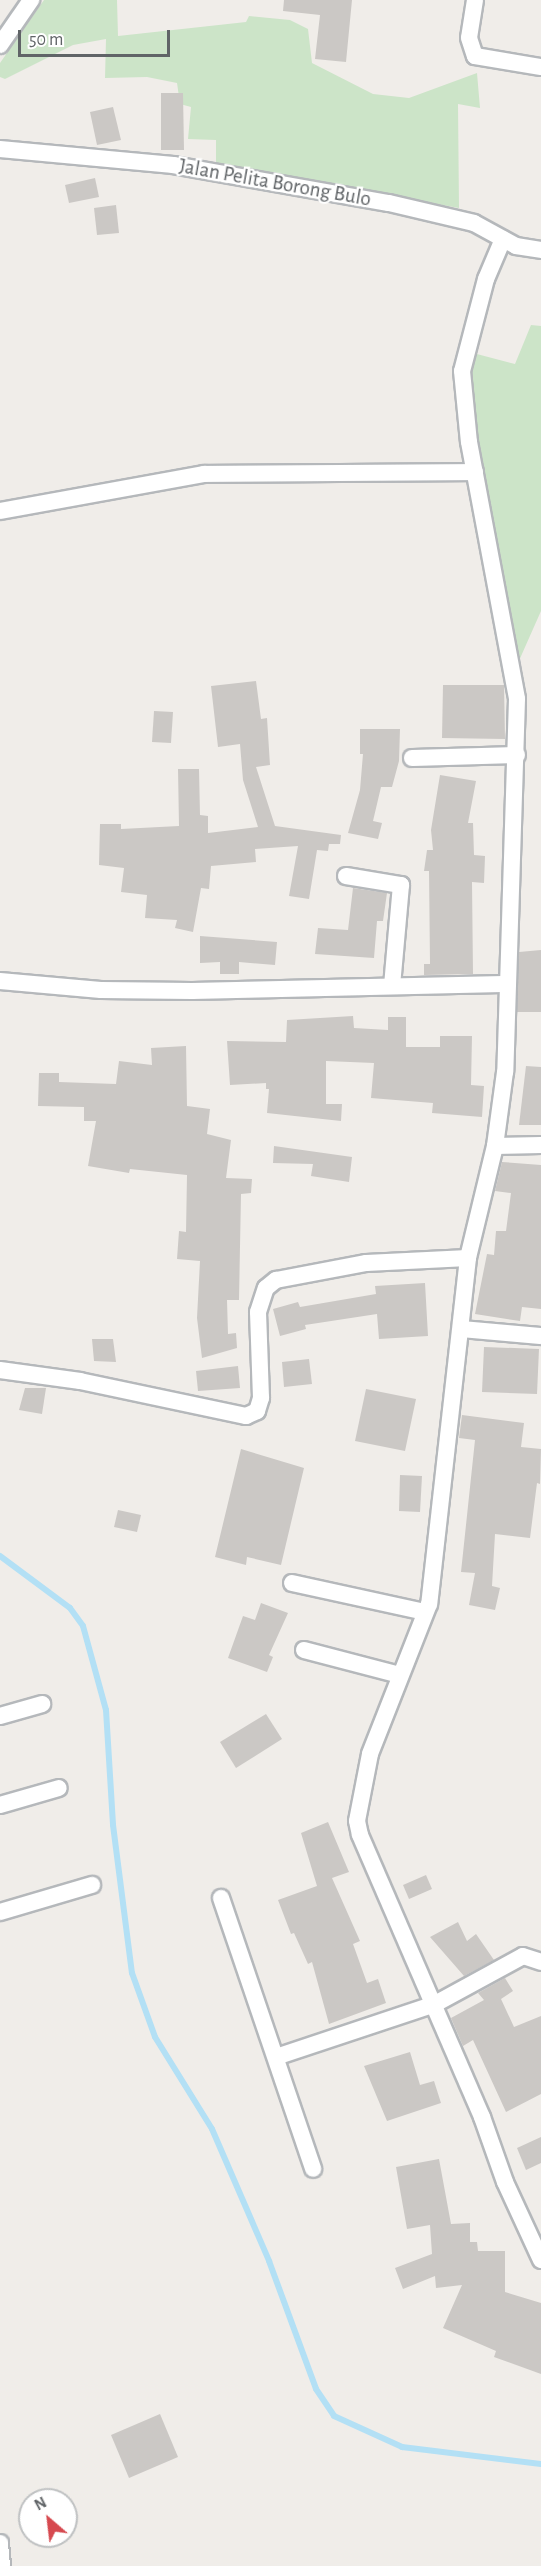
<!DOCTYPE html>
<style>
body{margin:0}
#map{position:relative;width:541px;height:2566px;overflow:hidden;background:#f0ede9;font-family:"Alegreya Sans",sans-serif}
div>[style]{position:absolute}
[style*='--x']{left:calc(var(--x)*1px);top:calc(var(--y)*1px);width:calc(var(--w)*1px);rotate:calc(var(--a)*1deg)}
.green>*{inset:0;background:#cce4c8}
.stream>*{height:6px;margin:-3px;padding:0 3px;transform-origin:3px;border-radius:3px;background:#b3e0f5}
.building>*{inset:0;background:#cbc8c5}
.roads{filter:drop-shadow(2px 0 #b5b8bb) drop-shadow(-2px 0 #b5b8bb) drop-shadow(0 2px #b5b8bb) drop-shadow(0 -2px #b5b8bb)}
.street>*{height:16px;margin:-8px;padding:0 8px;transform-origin:8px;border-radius:8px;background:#fff}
span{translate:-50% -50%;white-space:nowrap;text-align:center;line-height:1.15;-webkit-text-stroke:4.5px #fff;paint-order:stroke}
.street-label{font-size:21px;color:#606467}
.north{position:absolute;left:18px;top:2488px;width:60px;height:60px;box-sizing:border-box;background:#fff;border:2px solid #bfc1c2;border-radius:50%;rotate:332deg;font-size:16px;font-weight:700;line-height:24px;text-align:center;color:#606467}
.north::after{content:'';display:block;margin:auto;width:21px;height:27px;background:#d6494f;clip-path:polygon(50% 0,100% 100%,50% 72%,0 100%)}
.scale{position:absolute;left:18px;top:30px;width:152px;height:27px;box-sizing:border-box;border:3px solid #606467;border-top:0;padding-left:8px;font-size:18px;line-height:21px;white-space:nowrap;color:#606467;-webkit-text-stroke:4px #fff;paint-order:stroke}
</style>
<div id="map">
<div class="green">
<i style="clip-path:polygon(44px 0,117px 0,118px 36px,246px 22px,249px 16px,290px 20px,308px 29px,312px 63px,373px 94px,409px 98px,477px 73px,480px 108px,458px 104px,459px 208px,216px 164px,216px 140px,188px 139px,191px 107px,180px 104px,177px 83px,147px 77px,105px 78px,106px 39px,73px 45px,5px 79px,0 77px,0 63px)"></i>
<i style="clip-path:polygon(531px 325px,541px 326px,541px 611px,510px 681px,464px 403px,473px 353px,515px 364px)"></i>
</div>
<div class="stream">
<i style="--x:0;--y:1556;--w:87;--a:36.6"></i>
<i style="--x:70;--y:1608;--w:22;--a:54"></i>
<i style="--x:83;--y:1626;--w:87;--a:74.7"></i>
<i style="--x:106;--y:1710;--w:115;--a:86.5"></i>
<i style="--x:113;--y:1825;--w:149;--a:82.7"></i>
<i style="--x:132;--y:1973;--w:68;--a:70.2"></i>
<i style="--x:155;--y:2037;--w:108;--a:58.2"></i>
<i style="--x:212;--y:2129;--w:144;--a:66.6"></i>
<i style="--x:269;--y:2261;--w:136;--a:69.8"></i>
<i style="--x:316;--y:2389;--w:32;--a:56"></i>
<i style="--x:334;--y:2416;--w:75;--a:24.5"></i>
<i style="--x:402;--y:2447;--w:140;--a:7"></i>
</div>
<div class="building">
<i style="clip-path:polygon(284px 0,352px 0,346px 62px,315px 59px,320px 15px,283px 11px)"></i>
<i style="clip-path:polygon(161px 93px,183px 93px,184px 150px,161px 150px)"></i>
<i style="clip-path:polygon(113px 107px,121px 140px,97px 145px,90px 112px)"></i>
<i style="clip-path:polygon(95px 178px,99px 197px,69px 203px,65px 185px)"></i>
<i style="clip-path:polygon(116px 205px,119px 233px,97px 235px,94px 208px)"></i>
<i style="clip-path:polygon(256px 681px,261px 719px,267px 718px,270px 765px,256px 767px,275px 826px,341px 835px,340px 844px,329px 844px,328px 851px,317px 850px,309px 899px,289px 896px,298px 846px,255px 849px,256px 862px,211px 866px,209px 889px,201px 888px,193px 932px,175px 928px,177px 920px,145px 918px,147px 895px,121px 892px,124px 868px,99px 865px,100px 824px,121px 824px,121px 829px,179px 826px,178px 769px,199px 769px,200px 815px,208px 816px,208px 833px,258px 827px,243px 780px,240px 744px,218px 747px,211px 686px)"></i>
<i style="clip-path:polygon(443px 685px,504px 685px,505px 739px,442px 738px)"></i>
<i style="clip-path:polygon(154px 711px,173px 712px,171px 743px,152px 742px)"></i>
<i style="clip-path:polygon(360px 729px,400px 729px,399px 761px,392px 787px,381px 787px,373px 821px,382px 823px,378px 839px,348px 833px,360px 790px,363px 754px,360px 754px)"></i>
<i style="clip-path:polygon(440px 775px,476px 781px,468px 823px,473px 823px,474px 855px,485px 856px,484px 883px,472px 882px,473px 974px,424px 975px,424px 964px,430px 964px,429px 871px,424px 871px,427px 850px,433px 850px,431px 830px)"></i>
<i style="clip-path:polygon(353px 888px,387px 893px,383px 921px,377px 921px,374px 958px,315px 954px,318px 928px,348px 930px)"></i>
<i style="clip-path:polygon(200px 936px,277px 942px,275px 965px,239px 962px,239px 974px,220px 974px,220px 962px,200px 963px)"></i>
<i style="clip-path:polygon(541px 950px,541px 1012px,517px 1012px,519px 952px)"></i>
<i style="clip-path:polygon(353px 1016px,354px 1028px,388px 1030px,388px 1017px,406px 1017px,406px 1047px,440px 1047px,440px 1036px,472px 1036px,471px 1085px,484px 1086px,482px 1117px,432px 1113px,433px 1103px,371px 1098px,374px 1063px,326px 1061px,326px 1104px,342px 1104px,341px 1121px,267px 1113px,269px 1089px,266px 1089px,266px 1083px,230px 1085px,227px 1041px,286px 1042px,287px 1020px)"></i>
<i style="clip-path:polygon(186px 1046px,187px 1106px,210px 1109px,207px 1134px,231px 1140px,226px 1178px,252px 1179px,251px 1193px,241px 1194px,239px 1300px,227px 1300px,228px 1334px,236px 1333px,237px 1348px,202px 1358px,197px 1318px,200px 1261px,177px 1259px,179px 1231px,186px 1232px,187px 1175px,130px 1169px,129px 1173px,88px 1166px,96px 1121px,84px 1121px,84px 1107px,38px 1106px,39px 1073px,59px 1073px,59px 1082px,116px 1084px,119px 1061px,152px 1065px,151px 1048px)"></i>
<i style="clip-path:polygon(526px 1066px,541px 1067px,541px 1125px,519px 1125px)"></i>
<i style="clip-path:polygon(274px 1146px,352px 1157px,349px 1182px,311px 1176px,313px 1164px,273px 1163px)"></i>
<i style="clip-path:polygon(502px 1162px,541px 1165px,541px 1309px,522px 1307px,520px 1321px,475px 1314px,487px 1254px,494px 1255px,496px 1231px,506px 1231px,511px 1193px,495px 1191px)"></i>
<i style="clip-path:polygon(425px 1283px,428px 1336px,379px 1339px,377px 1314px,305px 1325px,306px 1329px,280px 1336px,273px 1309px,298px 1302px,300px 1307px,376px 1294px,375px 1286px)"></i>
<i style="clip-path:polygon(92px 1339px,113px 1339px,116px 1362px,94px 1361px)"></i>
<i style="clip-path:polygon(484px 1347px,539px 1349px,537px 1394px,482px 1392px)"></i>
<i style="clip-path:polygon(309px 1359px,312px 1384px,284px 1387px,282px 1362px)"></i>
<i style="clip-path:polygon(238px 1366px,240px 1388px,198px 1391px,196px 1371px)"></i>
<i style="clip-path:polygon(25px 1388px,46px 1388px,42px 1414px,19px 1410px)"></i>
<i style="clip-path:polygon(366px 1389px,416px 1399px,405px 1451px,355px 1441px)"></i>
<i style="clip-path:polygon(462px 1415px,524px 1423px,521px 1447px,541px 1449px,540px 1484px,537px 1483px,530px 1538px,495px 1534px,492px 1586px,500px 1588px,495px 1610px,469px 1605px,475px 1573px,461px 1572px,475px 1440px,459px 1438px)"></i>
<i style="clip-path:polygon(241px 1449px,304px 1468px,281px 1565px,247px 1557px,246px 1565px,215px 1557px)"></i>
<i style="clip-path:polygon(400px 1475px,422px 1476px,420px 1512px,399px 1511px)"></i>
<i style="clip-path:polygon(118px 1510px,141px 1515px,137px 1532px,114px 1527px)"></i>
<i style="clip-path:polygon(261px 1603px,288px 1613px,269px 1655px,273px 1657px,267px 1672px,228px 1658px,243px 1616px,255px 1620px)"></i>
<i style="clip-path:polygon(266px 1714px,282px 1739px,236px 1768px,220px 1742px)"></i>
<i style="clip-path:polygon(328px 1822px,349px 1872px,332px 1878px,360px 1941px,353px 1944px,367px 1983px,378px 1979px,386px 2003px,329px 2024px,312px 1962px,308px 1964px,294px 1933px,291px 1934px,278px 1900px,317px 1886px,301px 1833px)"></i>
<i style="clip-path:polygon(426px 1875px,432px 1889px,409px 1899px,403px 1885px)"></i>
<i style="clip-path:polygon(458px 1922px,467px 1941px,476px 1934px,494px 1960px,464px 1976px,430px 1937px)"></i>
<i style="clip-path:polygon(505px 1978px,513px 1991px,501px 1999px,514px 2027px,541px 2016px,541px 2094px,506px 2112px,473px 2040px,463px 2046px,451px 2018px,484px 2000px,478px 1993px)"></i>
<i style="clip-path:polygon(410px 2052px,420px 2085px,434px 2081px,441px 2103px,387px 2121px,364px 2066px)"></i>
<i style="clip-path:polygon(541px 2137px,541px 2163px,526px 2170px,517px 2148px)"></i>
<i style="clip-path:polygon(439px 2159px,451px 2224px,470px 2223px,470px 2242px,477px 2242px,478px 2251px,505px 2251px,505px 2292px,541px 2303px,541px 2374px,494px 2357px,496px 2351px,443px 2328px,462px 2285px,436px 2288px,435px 2276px,403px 2289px,395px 2268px,432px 2254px,430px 2225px,407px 2229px,396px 2167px)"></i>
<i style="clip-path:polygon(160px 2414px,178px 2457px,129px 2478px,111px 2435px)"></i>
</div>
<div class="roads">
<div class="street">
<i style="--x:475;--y:0;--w:38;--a:99"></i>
<i style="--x:469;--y:38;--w:19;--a:72"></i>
<i style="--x:475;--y:56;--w:67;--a:9.5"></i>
<i style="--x:0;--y:45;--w:55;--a:-55.4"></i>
<i style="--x:0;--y:149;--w:174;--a:5.3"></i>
<i style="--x:173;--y:165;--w:219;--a:10"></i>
<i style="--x:389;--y:203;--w:87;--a:13.2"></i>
<i style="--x:474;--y:223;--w:48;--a:28.7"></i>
<i style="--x:516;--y:246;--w:25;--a:9"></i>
<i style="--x:503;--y:239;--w:43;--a:113"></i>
<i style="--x:486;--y:279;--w:95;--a:104.6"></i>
<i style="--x:462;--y:371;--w:71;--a:84.4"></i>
<i style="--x:469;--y:442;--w:261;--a:79.4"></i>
<i style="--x:517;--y:699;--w:373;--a:91.8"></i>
<i style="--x:505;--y:1072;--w:75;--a:97.7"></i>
<i style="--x:495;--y:1146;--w:115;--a:103.6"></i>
<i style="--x:468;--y:1258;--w:348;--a:96.4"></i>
<i style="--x:429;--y:1604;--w:161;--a:111.5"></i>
<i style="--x:370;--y:1754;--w:68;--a:101"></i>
<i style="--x:357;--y:1821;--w:14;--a:78"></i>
<i style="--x:360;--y:1835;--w:307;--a:66.6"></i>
<i style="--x:482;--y:2117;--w:69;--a:70.5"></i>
<i style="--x:505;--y:2182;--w:86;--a:65.2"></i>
<i style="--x:0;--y:511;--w:207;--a:-10.3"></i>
<i style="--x:204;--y:474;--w:271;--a:-0.4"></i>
<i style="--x:412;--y:758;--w:105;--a:-1.6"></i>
<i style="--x:346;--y:876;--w:56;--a:9.3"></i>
<i style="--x:401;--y:885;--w:101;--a:95.1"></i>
<i style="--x:0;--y:981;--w:101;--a:5.1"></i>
<i style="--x:101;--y:990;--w:91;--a:0.6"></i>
<i style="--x:192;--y:991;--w:316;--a:-1.3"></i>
<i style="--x:495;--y:1146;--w:46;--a:-1.2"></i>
<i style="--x:461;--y:1329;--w:80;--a:5"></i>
<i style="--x:0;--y:1370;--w:81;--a:7.8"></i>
<i style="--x:80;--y:1381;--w:170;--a:11.9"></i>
<i style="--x:246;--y:1416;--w:12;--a:-24"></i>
<i style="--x:257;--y:1411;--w:14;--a:-73"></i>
<i style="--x:261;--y:1398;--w:86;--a:-92"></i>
<i style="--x:258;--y:1312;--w:25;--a:-72"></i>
<i style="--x:266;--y:1288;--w:13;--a:-39"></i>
<i style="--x:276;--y:1280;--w:92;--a:-10.7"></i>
<i style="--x:366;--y:1263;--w:102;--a:-2.8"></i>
<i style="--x:292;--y:1583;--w:136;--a:12.3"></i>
<i style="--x:304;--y:1650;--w:99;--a:14.6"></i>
<i style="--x:0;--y:1716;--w:44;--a:-15.9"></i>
<i style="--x:0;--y:1805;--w:61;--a:-16.1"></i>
<i style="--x:221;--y:1898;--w:286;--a:71.2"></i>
<i style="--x:0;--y:1912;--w:96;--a:-16.4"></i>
<i style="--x:276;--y:2057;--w:168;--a:-18.4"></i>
<i style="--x:435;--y:2004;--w:100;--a:-28.6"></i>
<i style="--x:523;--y:1956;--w:19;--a:18"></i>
<i style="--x:0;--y:2543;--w:23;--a:85"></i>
</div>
</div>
<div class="street-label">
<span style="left:275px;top:183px;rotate:10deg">Jalan Pelita Borong Bulo</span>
</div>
<div class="north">N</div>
<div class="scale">50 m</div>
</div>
